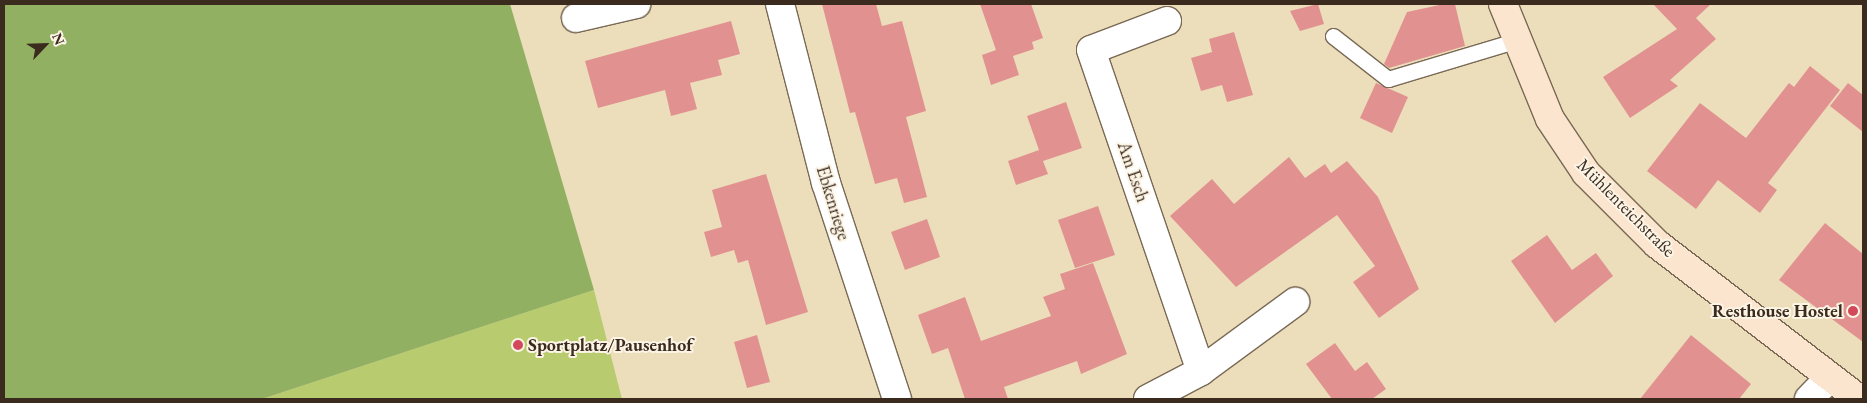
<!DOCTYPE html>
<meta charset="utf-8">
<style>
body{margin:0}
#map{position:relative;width:1867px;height:403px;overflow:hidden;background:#ecdebb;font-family:"EB Garamond",serif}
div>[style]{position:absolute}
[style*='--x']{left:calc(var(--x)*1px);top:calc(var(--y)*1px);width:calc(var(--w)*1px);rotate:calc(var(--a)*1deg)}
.green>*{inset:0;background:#b8cc6f}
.forest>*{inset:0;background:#92b062}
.building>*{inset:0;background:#e19290}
.roads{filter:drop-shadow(1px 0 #796955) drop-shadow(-1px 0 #796955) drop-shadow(0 1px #796955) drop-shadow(0 -1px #796955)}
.lane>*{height:15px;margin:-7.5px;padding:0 7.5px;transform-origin:7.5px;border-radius:7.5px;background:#fff}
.street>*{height:28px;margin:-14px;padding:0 14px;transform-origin:14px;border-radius:14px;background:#fff}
.secondary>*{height:28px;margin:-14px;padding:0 14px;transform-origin:14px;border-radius:14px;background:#fce5cf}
.dots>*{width:14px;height:14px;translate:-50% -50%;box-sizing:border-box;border:2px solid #fcf5e5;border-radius:50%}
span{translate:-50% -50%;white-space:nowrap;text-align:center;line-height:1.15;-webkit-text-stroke:4px #fcf5e5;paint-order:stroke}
.street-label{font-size:18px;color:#3b2a1e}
.poi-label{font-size:18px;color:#3b2a1e;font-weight:700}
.right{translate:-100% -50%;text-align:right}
.left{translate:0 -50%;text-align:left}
.frame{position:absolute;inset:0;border:5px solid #3b2a1e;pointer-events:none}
.north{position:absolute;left:20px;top:20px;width:50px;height:50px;-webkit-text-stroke:4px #fcf5e5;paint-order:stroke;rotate:66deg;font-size:14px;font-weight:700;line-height:20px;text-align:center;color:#3b2a1e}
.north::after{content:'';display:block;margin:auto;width:18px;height:22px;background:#3b2a1e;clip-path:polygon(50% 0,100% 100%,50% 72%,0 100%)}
</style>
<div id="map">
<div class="green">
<i style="clip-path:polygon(594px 290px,622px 399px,262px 399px)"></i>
</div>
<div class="forest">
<i style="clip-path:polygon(4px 4px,510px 4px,594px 290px,262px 399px,4px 399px)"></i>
</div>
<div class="building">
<i style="clip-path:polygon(822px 4px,876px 4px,882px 26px,902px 21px,926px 111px,906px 117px,927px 197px,904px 203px,897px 178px,875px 184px,855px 112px,850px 113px)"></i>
<i style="clip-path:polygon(980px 4px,1031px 4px,1043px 38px,1032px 42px,1034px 49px,1013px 56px,1019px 75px,991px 85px,982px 55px,996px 50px)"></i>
<i style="clip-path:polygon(1318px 4px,1324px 24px,1300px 31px,1290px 11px)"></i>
<i style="clip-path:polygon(1444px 4px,1455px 4px,1465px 46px,1389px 68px,1384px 64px,1407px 12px)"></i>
<i style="clip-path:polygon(1653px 4px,1711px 4px,1696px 18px,1716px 39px,1670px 80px,1678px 86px,1630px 118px,1603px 77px,1677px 29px)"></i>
<i style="clip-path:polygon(731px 21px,740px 54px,718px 60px,722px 75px,690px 83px,697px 109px,671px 116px,665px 90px,598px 108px,585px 61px)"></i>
<i style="clip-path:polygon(1234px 32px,1253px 95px,1227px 102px,1222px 85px,1201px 91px,1191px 58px,1212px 52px,1209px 39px)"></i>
<i style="clip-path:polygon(1810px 66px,1840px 90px,1768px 183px,1777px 190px,1760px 213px,1718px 180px,1696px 209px,1647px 171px,1700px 103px,1746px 138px,1789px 83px,1794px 87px)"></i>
<i style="clip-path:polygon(1376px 83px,1408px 97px,1392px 133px,1360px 118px)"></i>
<i style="clip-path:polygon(1848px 83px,1863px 95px,1863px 132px,1830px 106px)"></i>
<i style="clip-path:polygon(1066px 102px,1082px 148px,1043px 161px,1048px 174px,1016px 185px,1008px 161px,1039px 150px,1027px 116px)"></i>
<i style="clip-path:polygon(1289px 157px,1305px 178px,1325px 164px,1331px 173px,1347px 161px,1378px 197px,1419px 289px,1379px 318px,1353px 282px,1375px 266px,1337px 215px,1236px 287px,1170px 216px,1212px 179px,1234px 204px)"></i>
<i style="clip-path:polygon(766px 174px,808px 312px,766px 325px,748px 260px,738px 263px,734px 250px,711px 257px,704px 232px,722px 227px,712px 190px)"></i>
<i style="clip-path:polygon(1098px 206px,1115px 255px,1075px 268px,1058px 220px)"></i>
<i style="clip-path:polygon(927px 219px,940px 257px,905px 270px,891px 232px)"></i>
<i style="clip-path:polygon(1825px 223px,1863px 254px,1863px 342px,1779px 280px)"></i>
<i style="clip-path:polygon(1547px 235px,1572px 270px,1596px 253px,1613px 276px,1555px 323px,1511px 261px)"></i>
<i style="clip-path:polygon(1093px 263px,1127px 354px,1081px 374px,1077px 361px,1004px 387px,1008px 399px,965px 399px,948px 348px,932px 354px,918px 315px,965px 297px,981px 341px,1051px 316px,1043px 297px,1065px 289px,1060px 274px)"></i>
<i style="clip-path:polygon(757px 335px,770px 382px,747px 388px,734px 342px)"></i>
<i style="clip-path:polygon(1691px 335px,1751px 384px,1739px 399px,1640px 399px)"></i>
<i style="clip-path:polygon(1335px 343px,1355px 371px,1367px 362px,1386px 389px,1372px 399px,1332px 399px,1306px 364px)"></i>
</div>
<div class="roads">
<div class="lane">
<i style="--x:1333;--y:36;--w:70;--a:38"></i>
<i style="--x:1388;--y:79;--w:136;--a:-16.7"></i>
</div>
<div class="street">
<i style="--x:780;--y:4;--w:185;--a:75.6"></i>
<i style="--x:826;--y:183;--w:227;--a:71.8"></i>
<i style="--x:576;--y:18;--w:62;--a:-13.1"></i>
<i style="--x:1167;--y:21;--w:81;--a:159.1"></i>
<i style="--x:1091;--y:50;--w:339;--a:71.1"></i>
<i style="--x:1148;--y:399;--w:60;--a:-27.8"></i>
<i style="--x:1201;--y:371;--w:117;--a:-36.3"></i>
<i style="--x:1809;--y:399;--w:29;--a:-46"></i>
</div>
<div class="secondary">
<i style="--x:1503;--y:4;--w:124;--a:67.8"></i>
<i style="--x:1550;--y:119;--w:65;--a:56.3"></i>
<i style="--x:1586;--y:173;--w:100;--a:45"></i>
<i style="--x:1657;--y:244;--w:255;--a:37.5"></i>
</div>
</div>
<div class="dots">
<i style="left:1853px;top:311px;background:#d1495b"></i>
<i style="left:518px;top:345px;background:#d1495b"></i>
</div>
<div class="street-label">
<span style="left:1133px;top:172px;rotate:71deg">Am Esch</span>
<span style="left:833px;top:203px;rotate:73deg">Ebkenriege</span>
<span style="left:1626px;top:208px;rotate:45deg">Mühlenteichstraße</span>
</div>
<div class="poi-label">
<span class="right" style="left:1843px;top:311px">Resthouse Hostel</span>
<span class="left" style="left:528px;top:345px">Sportplatz/Pausenhof</span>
</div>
<div class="frame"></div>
<div class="north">N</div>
</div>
